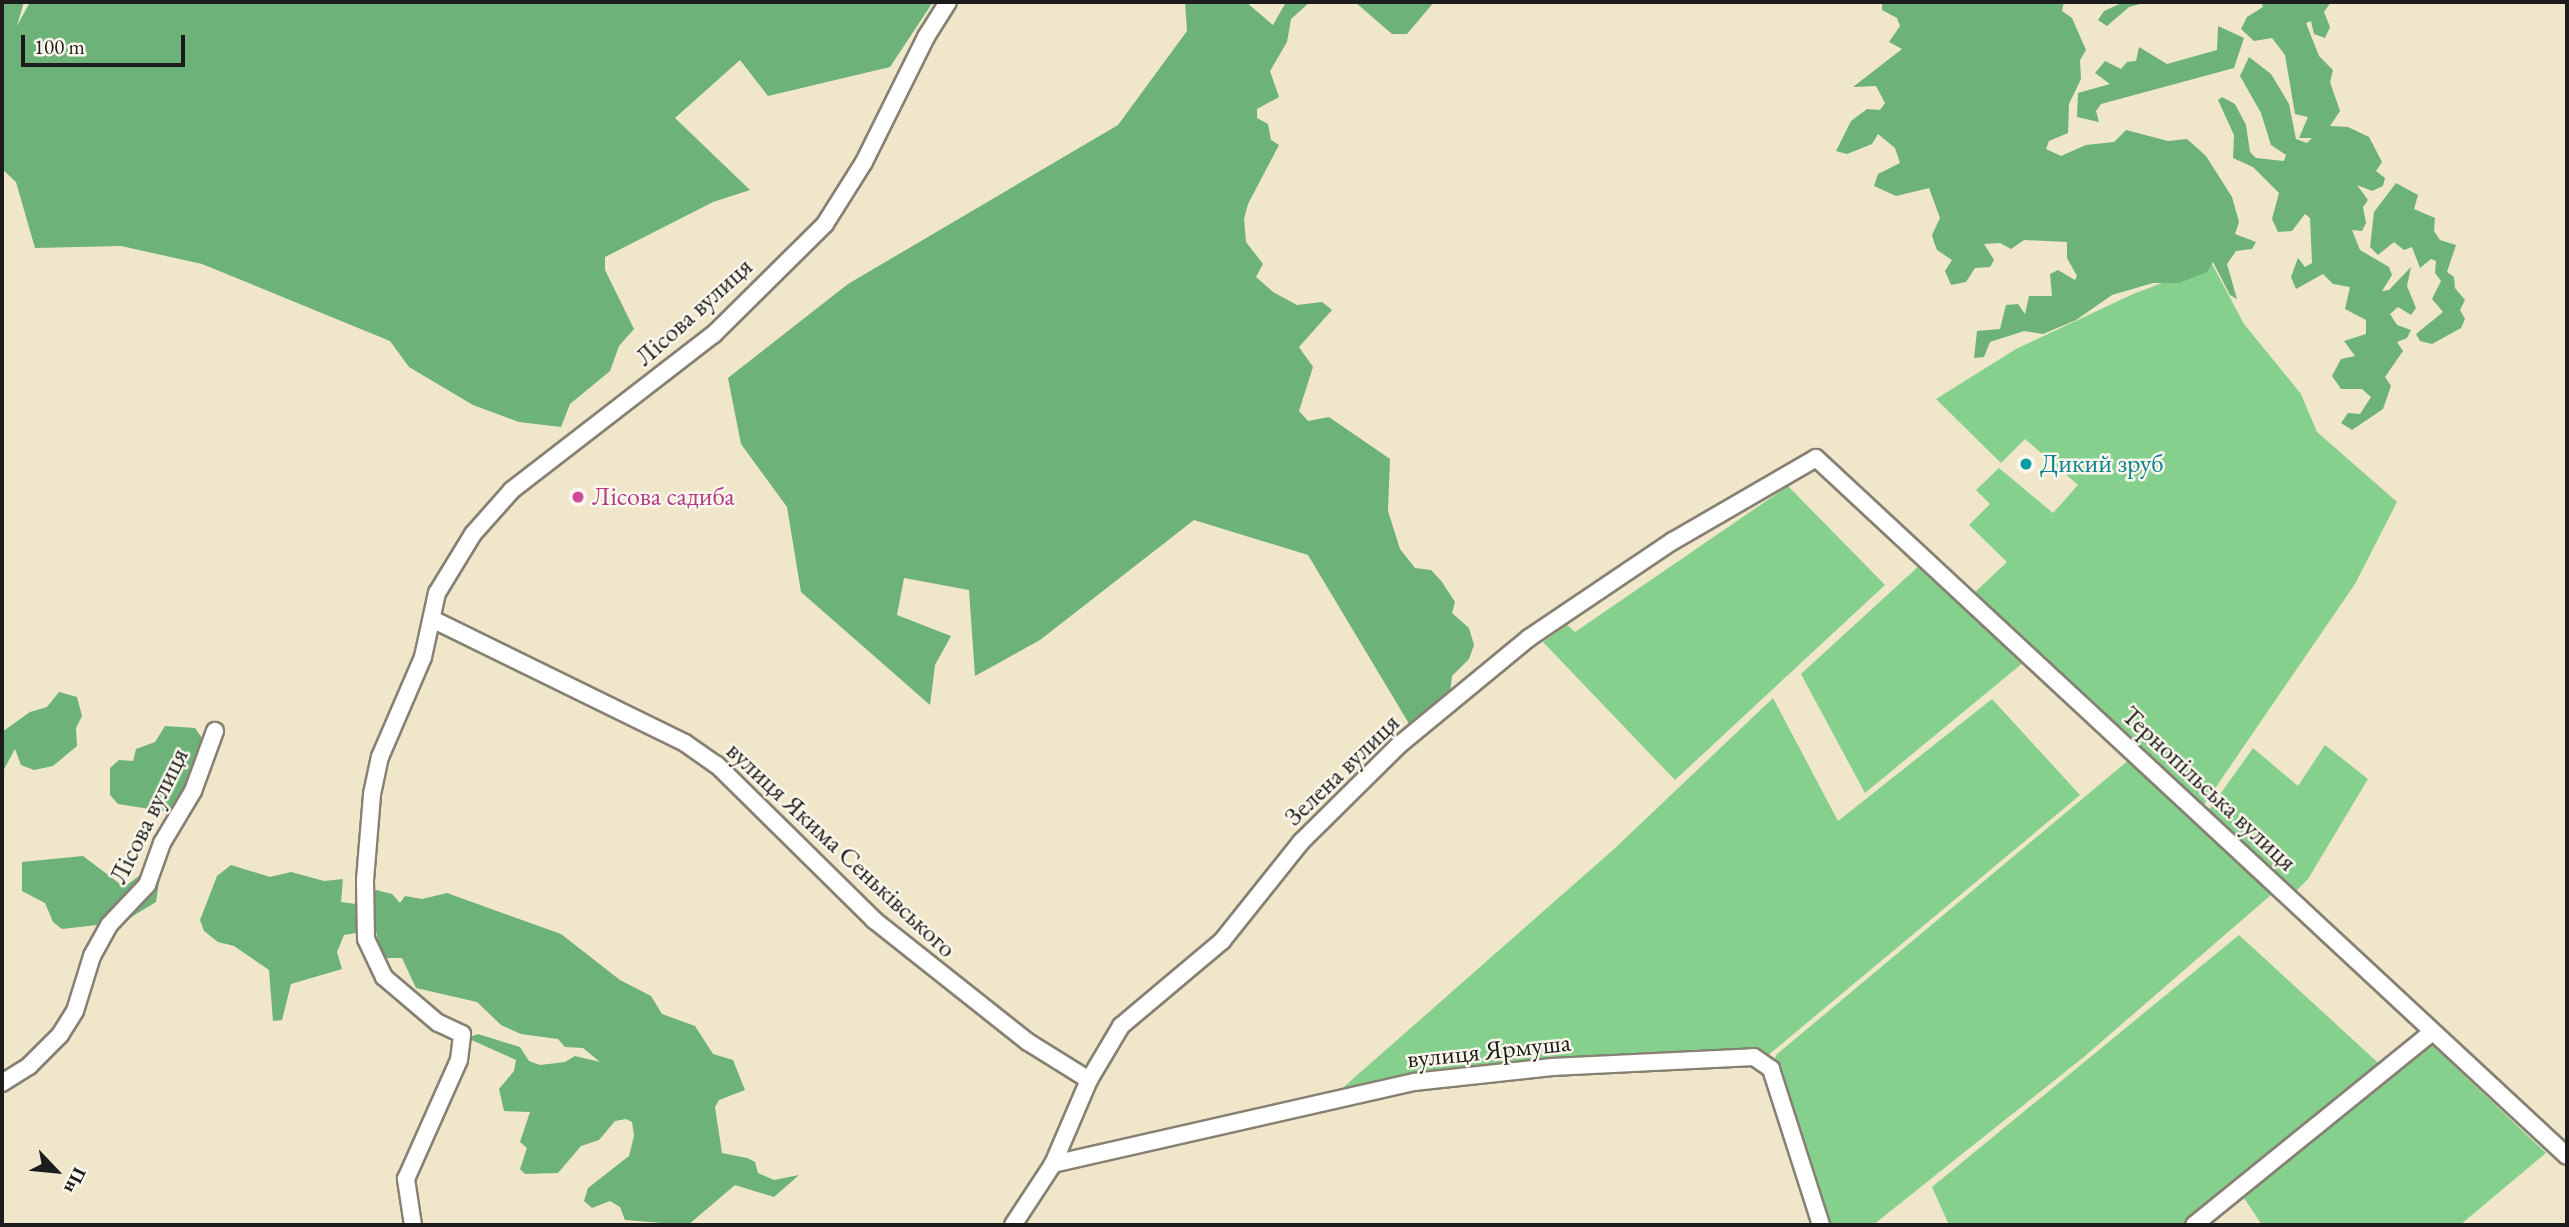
<!DOCTYPE html>
<meta charset="utf-8">
<style>
body{margin:0}
#map{position:relative;width:2569px;height:1227px;overflow:hidden;background:#f0e6ca;font-family:"EB Garamond",serif}
div>[style]{position:absolute}
[style*='--x']{left:calc(var(--x)*1px);top:calc(var(--y)*1px);width:calc(var(--w)*1px);rotate:calc(var(--a)*1deg)}
.green>*{inset:0;background:#86d08e}
.forest>*{inset:0;background:#6cb279}
.roads{filter:drop-shadow(2px 0 #868173) drop-shadow(-2px 0 #868173) drop-shadow(0 2px #868173) drop-shadow(0 -2px #868173)}
.minor>*{height:16px;margin:-8px;padding:0 8px;transform-origin:8px;border-radius:8px;background:#fff}
.dots>*{width:19px;height:19px;translate:-50% -50%;box-sizing:border-box;border:4px solid #fbf7ec;border-radius:50%}
span{translate:-50% -50%;white-space:nowrap;text-align:center;line-height:1.15;-webkit-text-stroke:5px #fbf7ec;paint-order:stroke}
.street-label{font-size:26px;color:#1c1c1c}
.culture-label{font-size:26px;color:#0d838f}
.left{translate:0 -50%;text-align:left}
.hotel-label{font-size:26px;color:#b23c85}
.frame{position:absolute;inset:0;border:4px solid #1c1c1c;pointer-events:none}
.north{position:absolute;left:21px;top:1136px;width:70px;height:70px;-webkit-text-stroke:5px #fbf7ec;paint-order:stroke;rotate:116deg;font-size:19px;font-weight:700;line-height:28px;text-align:center;color:#1c1c1c}
.north::after{content:'';display:block;margin:auto;width:24px;height:32px;background:#1c1c1c;clip-path:polygon(50% 0,100% 100%,50% 72%,0 100%)}
.scale{position:absolute;left:21px;top:35px;width:164px;height:32px;box-sizing:border-box;border:4px solid #1c1c1c;border-top:0;padding-left:9px;font-size:21px;line-height:24px;white-space:nowrap;color:#1c1c1c;-webkit-text-stroke:5px #fbf7ec;paint-order:stroke}
</style>
<div id="map">
<div class="green">
<i style="clip-path:polygon(2212px 264px,2244px 324px,2301px 394px,2317px 432px,2397px 502px,2355px 584px,2203px 806px,1974px 593px,2007px 562px,1969px 525px,1990px 504px,1976px 490px,1999px 468px,2053px 513px,2078px 485px,2025px 439px,2001px 463px,1936px 399px,2016px 349px,2133px 294px)"></i>
<i style="clip-path:polygon(1788px 486px,1885px 585px,1675px 780px,1543px 642px,1567px 625px,1575px 632px)"></i>
<i style="clip-path:polygon(1921px 564px,2024px 662px,1865px 793px,1801px 674px)"></i>
<i style="clip-path:polygon(1773px 698px,1838px 821px,1992px 699px,2080px 795px,1766px 1057px,1338px 1092px,1613px 850px)"></i>
<i style="clip-path:polygon(2325px 745px,2368px 779px,2308px 879px,2294px 893px,2206px 814px,2253px 748px,2298px 786px)"></i>
<i style="clip-path:polygon(2130px 759px,2272px 894px,2085px 1056px,1873px 1225px,1826px 1225px,1774px 1065px,1776px 1055px)"></i>
<i style="clip-path:polygon(2239px 935px,2387px 1071px,2194px 1225px,1949px 1225px,1932px 1187px)"></i>
<i style="clip-path:polygon(2431px 1044px,2546px 1153px,2460px 1225px,2262px 1225px,2244px 1198px)"></i>
</div>
<div class="forest">
<i style="clip-path:polygon(2px 2px,24px 2px,17px 26px,30px 2px,933px 2px,890px 67px,768px 96px,740px 60px,675px 118px,750px 190px,713px 202px,605px 257px,605px 270px,634px 329px,619px 346px,610px 371px,570px 404px,561px 427px,519px 422px,473px 405px,409px 367px,390px 341px,202px 264px,121px 246px,35px 248px,16px 182px,2px 169px)"></i>
<i style="clip-path:polygon(1185px 2px,1246px 2px,1273px 25px,1286px 2px,1310px 2px,1291px 19px,1287px 42px,1270px 71px,1279px 97px,1257px 109px,1257px 118px,1268px 124px,1271px 140px,1279px 145px,1248px 204px,1244px 219px,1246px 242px,1263px 264px,1256px 277px,1273px 292px,1297px 305px,1322px 302px,1332px 310px,1299px 347px,1313px 367px,1299px 411px,1308px 421px,1329px 417px,1390px 459px,1388px 511px,1400px 549px,1415px 568px,1431px 570px,1442px 582px,1455px 602px,1452px 613px,1469px 628px,1474px 645px,1469px 659px,1452px 676px,1450px 693px,1411px 727px,1308px 555px,1194px 520px,1040px 640px,975px 676px,969px 590px,904px 578px,897px 615px,951px 636px,935px 665px,930px 705px,801px 592px,787px 507px,741px 444px,728px 378px,848px 284px,1118px 125px,1187px 31px)"></i>
<i style="clip-path:polygon(1355px 2px,1434px 2px,1407px 34px,1392px 34px)"></i>
<i style="clip-path:polygon(1882px 2px,2064px 2px,2062px 11px,2072px 18px,2086px 50px,2080px 60px,2081px 79px,2069px 104px,2068px 133px,2049px 141px,2046px 149px,2061px 156px,2086px 145px,2114px 142px,2126px 130px,2168px 141px,2187px 139px,2206px 156px,2232px 197px,2239px 222px,2235px 234px,2256px 242px,2252px 249px,2236px 251px,2227px 264px,2237px 299px,2230px 295px,2213px 262px,2207px 272px,2179px 283px,2153px 283px,2112px 295px,2076px 320px,2043px 334px,2024px 331px,1990px 342px,1984px 357px,1974px 358px,1977px 331px,2000px 329px,2006px 305px,2018px 304px,2025px 314px,2029px 296px,2052px 296px,2050px 274px,2058px 270px,2075px 280px,2077px 276px,2067px 258px,2067px 242px,2024px 240px,2011px 249px,2000px 243px,1984px 244px,1994px 260px,1990px 267px,1975px 268px,1966px 282px,1951px 285px,1945px 271px,1952px 260px,1937px 250px,1934px 242px,1932px 235px,1940px 218px,1929px 188px,1896px 196px,1874px 186px,1878px 174px,1900px 163px,1895px 148px,1878px 134px,1872px 144px,1847px 154px,1836px 151px,1851px 121px,1867px 109px,1880px 110px,1885px 103px,1876px 86px,1853px 87px,1902px 49px,1889px 42px,1900px 26px,1897px 18px,1882px 10px)"></i>
<i style="clip-path:polygon(2124px 2px,2147px 2px,2129px 7px,2107px 26px,2098px 20px,2104px 11px)"></i>
<i style="clip-path:polygon(2261px 2px,2331px 2px,2324px 12px,2330px 27px,2325px 38px,2314px 34px,2311px 21px,2306px 23px,2319px 56px,2333px 70px,2330px 82px,2340px 111px,2330px 126px,2348px 127px,2369px 137px,2382px 162px,2376px 171px,2385px 178px,2383px 186px,2372px 191px,2357px 185px,2368px 200px,2363px 207px,2366px 223px,2362px 231px,2352px 230px,2360px 250px,2389px 267px,2392px 275px,2382px 291px,2389px 290px,2411px 267px,2407px 286px,2416px 308px,2411px 315px,2398px 307px,2390px 314px,2397px 325px,2411px 330px,2407px 338px,2397px 342px,2403px 351px,2385px 377px,2391px 386px,2383px 409px,2352px 430px,2341px 423px,2348px 413px,2360px 414px,2371px 397px,2362px 389px,2341px 389px,2332px 376px,2341px 359px,2355px 356px,2344px 341px,2366px 334px,2366px 320px,2345px 309px,2350px 287px,2333px 284px,2323px 274px,2296px 289px,2291px 277px,2298px 258px,2305px 267px,2312px 263px,2310px 218px,2305px 214px,2292px 231px,2278px 232px,2272px 219px,2279px 193px,2253px 167px,2233px 158px,2234px 135px,2218px 100px,2222px 97px,2235px 104px,2246px 125px,2250px 152px,2256px 158px,2284px 161px,2286px 155px,2271px 145px,2261px 113px,2240px 76px,2249px 57px,2271px 74px,2289px 104px,2296px 139px,2307px 143px,2312px 138px,2299px 138px,2308px 117px,2295px 114px,2285px 55px,2272px 38px,2254px 41px,2241px 29px,2247px 17px,2263px 7px)"></i>
<i style="clip-path:polygon(2218px 26px,2244px 38px,2234px 68px,2101px 104px,2096px 111px,2099px 122px,2077px 117px,2078px 93px,2110px 84px,2095px 73px,2105px 61px,2121px 69px,2127px 62px,2136px 61px,2139px 47px,2167px 64px,2217px 50px)"></i>
<i style="clip-path:polygon(2396px 183px,2418px 195px,2414px 209px,2435px 218px,2434px 231px,2440px 240px,2456px 245px,2447px 272px,2454px 277px,2455px 288px,2465px 300px,2460px 310px,2465px 319px,2461px 328px,2432px 344px,2420px 341px,2416px 334px,2443px 312px,2432px 299px,2441px 281px,2435px 273px,2436px 261px,2431px 259px,2420px 268px,2412px 247px,2404px 250px,2394px 242px,2378px 255px,2370px 247px,2374px 212px)"></i>
<i style="clip-path:polygon(59px 692px,77px 697px,82px 716px,76px 728px,77px 746px,53px 766px,34px 770px,21px 765px,15px 749px,2px 773px,2px 732px,30px 712px,47px 707px)"></i>
<i style="clip-path:polygon(165px 726px,195px 728px,204px 741px,175px 813px,118px 804px,110px 795px,110px 768px,119px 760px,133px 761px,136px 749px,155px 742px)"></i>
<i style="clip-path:polygon(83px 856px,120px 884px,128px 884px,143px 873px,154px 875px,159px 882px,156px 902px,123px 922px,62px 929px,53px 922px,45px 903px,22px 891px,22px 862px)"></i>
<i style="clip-path:polygon(231px 865px,270px 877px,291px 872px,324px 881px,343px 879px,341px 902px,356px 904px,360px 919px,356px 933px,344px 935px,337px 952px,342px 969px,291px 984px,282px 1020px,273px 1021px,269px 970px,234px 946px,218px 942px,204px 931px,200px 920px,217px 876px)"></i>
<i style="clip-path:polygon(376px 890px,392px 894px,400px 903px,405px 896px,422px 899px,447px 893px,561px 934px,620px 980px,651px 996px,662px 1014px,695px 1026px,713px 1054px,733px 1060px,745px 1090px,719px 1100px,715px 1107px,722px 1153px,747px 1158px,755px 1162px,758px 1173px,774px 1180px,799px 1175px,774px 1197px,735px 1185px,688px 1225px,625px 1220px,620px 1207px,610px 1201px,592px 1208px,584px 1201px,588px 1188px,629px 1156px,634px 1136px,632px 1122px,626px 1119px,615px 1121px,599px 1140px,581px 1146px,558px 1173px,525px 1174px,520px 1169px,527px 1148px,520px 1142px,530px 1112px,504px 1111px,499px 1089px,514px 1071px,516px 1060px,467px 1038px,478px 1034px,520px 1047px,529px 1061px,540px 1065px,565px 1062px,575px 1056px,600px 1062px,583px 1048px,565px 1047px,558px 1039px,521px 1034px,501px 1025px,477px 1002px,416px 988px,402px 958px,387px 958px,380px 950px,369px 899px)"></i>
</div>
<div class="roads">
<div class="minor">
<i style="--x:434;--y:620;--w:280;--a:26.1"></i>
<i style="--x:685;--y:743;--w:39;--a:35"></i>
<i style="--x:717;--y:765;--w:221;--a:44.6"></i>
<i style="--x:874;--y:920;--w:196;--a:38.4"></i>
<i style="--x:1028;--y:1042;--w:72;--a:31.9"></i>
<i style="--x:2;--y:1083;--w:32;--a:-32"></i>
<i style="--x:29;--y:1066;--w:44;--a:-45"></i>
<i style="--x:60;--y:1035;--w:28;--a:-58"></i>
<i style="--x:75;--y:1011;--w:58;--a:-72.8"></i>
<i style="--x:92;--y:956;--w:35;--a:-61"></i>
<i style="--x:109;--y:925;--w:55;--a:-46.5"></i>
<i style="--x:147;--y:885;--w:45;--a:-70.3"></i>
<i style="--x:162;--y:843;--w:61;--a:-59.2"></i>
<i style="--x:193;--y:791;--w:64;--a:-69.9"></i>
<i style="--x:1053;--y:1164;--w:370;--a:-12.8"></i>
<i style="--x:1414;--y:1082;--w:139;--a:-6.2"></i>
<i style="--x:1552;--y:1067;--w:202;--a:-2.8"></i>
<i style="--x:1754;--y:1057;--w:21;--a:35"></i>
<i style="--x:1771;--y:1069;--w:164;--a:72.2"></i>
<i style="--x:413;--y:1225;--w:47;--a:-98.7"></i>
<i style="--x:406;--y:1179;--w:130;--a:-66"></i>
<i style="--x:459;--y:1060;--w:26;--a:-83"></i>
<i style="--x:462;--y:1034;--w:26;--a:-155"></i>
<i style="--x:438;--y:1023;--w:71;--a:-139.6"></i>
<i style="--x:384;--y:977;--w:42;--a:-115.3"></i>
<i style="--x:366;--y:939;--w:59;--a:-91"></i>
<i style="--x:365;--y:880;--w:86;--a:-85.3"></i>
<i style="--x:372;--y:794;--w:38;--a:-78"></i>
<i style="--x:380;--y:757;--w:109;--a:-66.7"></i>
<i style="--x:423;--y:657;--w:66;--a:-77.7"></i>
<i style="--x:437;--y:593;--w:69;--a:-58.6"></i>
<i style="--x:473;--y:534;--w:59;--a:-48.4"></i>
<i style="--x:512;--y:490;--w:255;--a:-37.7"></i>
<i style="--x:714;--y:334;--w:156;--a:-44.7"></i>
<i style="--x:825;--y:224;--w:73;--a:-57.8"></i>
<i style="--x:864;--y:162;--w:140;--a:-63.6"></i>
<i style="--x:926;--y:37;--w:41;--a:-57.8"></i>
<i style="--x:1013;--y:1225;--w:73;--a:-56.7"></i>
<i style="--x:1053;--y:1164;--w:91;--a:-66.8"></i>
<i style="--x:1089;--y:1080;--w:63;--a:-59.3"></i>
<i style="--x:1121;--y:1026;--w:132;--a:-40.1"></i>
<i style="--x:1222;--y:941;--w:127;--a:-51.4"></i>
<i style="--x:1301;--y:842;--w:138;--a:-44.7"></i>
<i style="--x:1399;--y:745;--w:168;--a:-39.5"></i>
<i style="--x:1529;--y:638;--w:174;--a:-34"></i>
<i style="--x:1673;--y:541;--w:165;--a:-30.1"></i>
<i style="--x:1816;--y:458;--w:1025;--a:42.91"></i>
<i style="--x:2194;--y:1225;--w:305;--a:-39"></i>
</div>
</div>
<div class="dots">
<i style="left:2026px;top:464px;background:#0f9aa8"></i>
<i style="left:578px;top:497px;background:#d1479c"></i>
</div>
<div class="street-label">
<span style="left:694px;top:312px;rotate:-42deg">Лісова вулиця</span>
<span style="left:1342px;top:770px;rotate:-44deg">Зелена вулиця</span>
<span style="left:2209px;top:789px;rotate:43deg">Тернопільська вулиця</span>
<span style="left:149px;top:816px;rotate:-64deg">Лісова вулиця</span>
<span style="left:841px;top:850px;rotate:43deg">вулиця Якима Сеньківського</span>
<span style="left:1489px;top:1051px;rotate:-6deg">вулиця Ярмуша</span>
</div>
<div class="culture-label">
<span class="left" style="left:2040px;top:464px">Дикий зруб</span>
</div>
<div class="hotel-label">
<span class="left" style="left:592px;top:497px">Лісова садиба</span>
</div>
<div class="frame"></div>
<div class="north">Пн</div>
<div class="scale">100 m</div>
</div>
